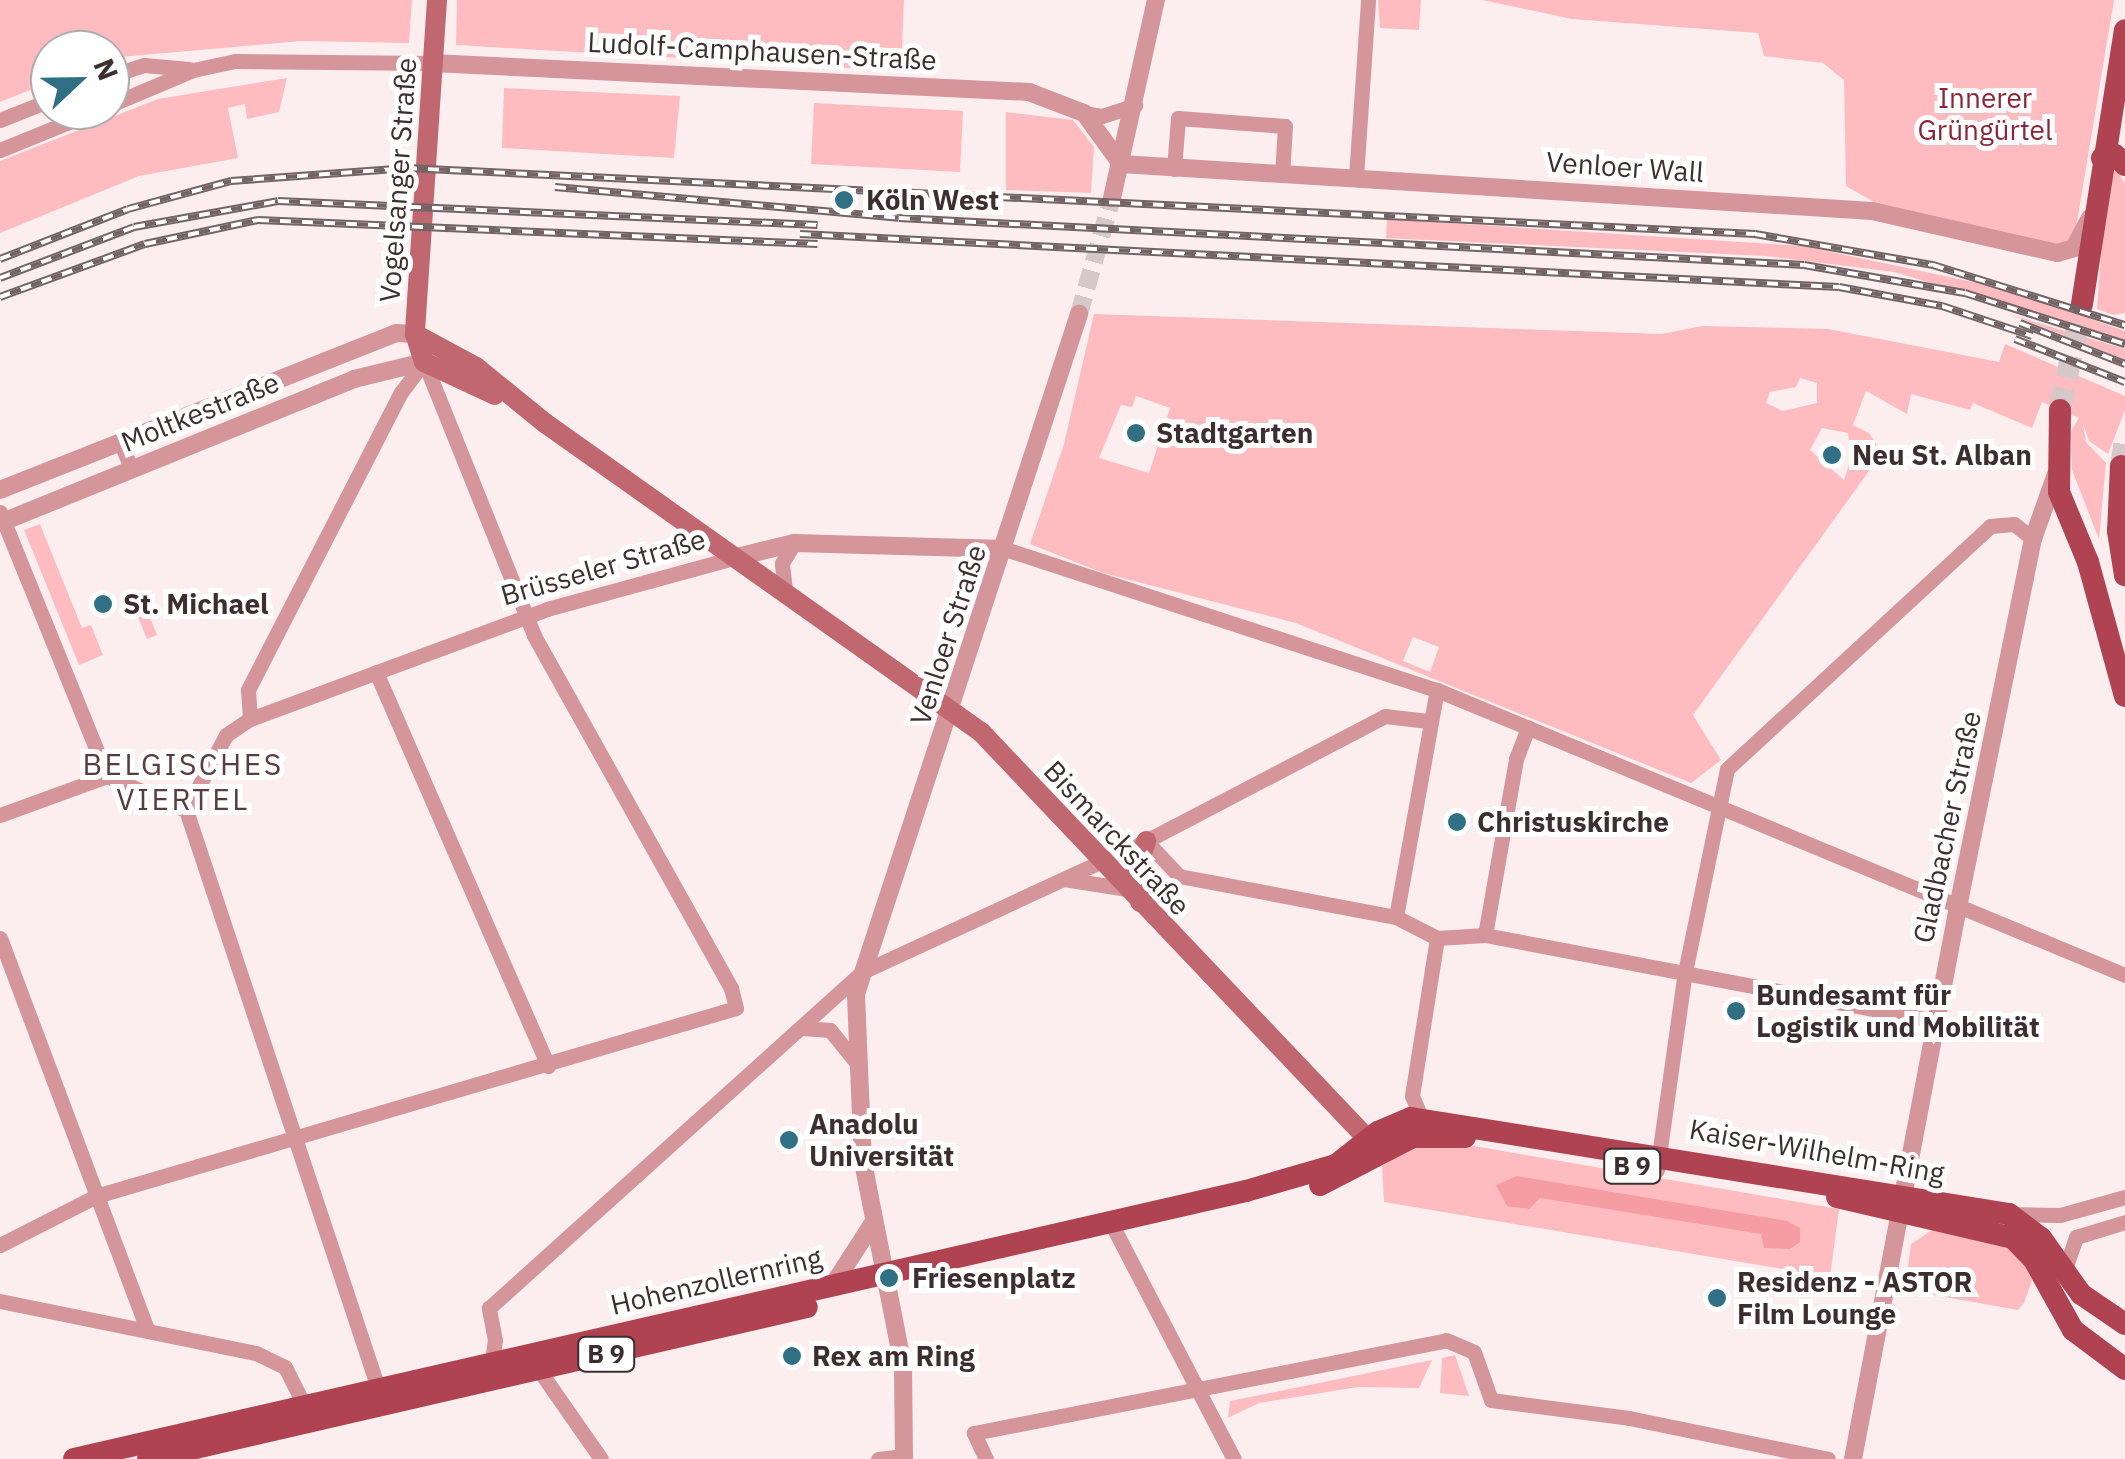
<!DOCTYPE html>
<meta charset="utf-8">
<style>
body{margin:0}
#map{position:relative;width:2125px;height:1459px;overflow:hidden;background:#fcedee;font-family:"IBM Plex Sans",sans-serif}
div>[style]{position:absolute}
[style*='--x']{left:calc(var(--x)*1px);top:calc(var(--y)*1px);width:calc(var(--w)*1px);rotate:calc(var(--a)*1deg)}
.green>*{inset:0;background:#ffbcc0}
.water>*{inset:0;background:#f69da4}
.tertiary-tunnel>*{height:18px;margin-top:-9px;transform-origin:0;background:repeating-linear-gradient(90deg,#d6c7c8 0 18px,transparent 0 27px)}
.primary-tunnel>*{height:22px;margin-top:-11px;transform-origin:0;background:repeating-linear-gradient(90deg,#d6c7c8 0 22px,transparent 0 33px)}
.minor>*{height:15px;margin:-7.5px;padding:0 7.5px;transform-origin:7.5px;border-radius:7.5px;background:#d4969a}
.tertiary>*{height:18px;margin:-9px;padding:0 9px;transform-origin:9px;border-radius:9px;background:#d4969a}
.secondary>*{height:20px;margin:-10px;padding:0 10px;transform-origin:10px;border-radius:10px;background:#c06770}
.primary>*{height:22px;margin:-11px;padding:0 11px;transform-origin:11px;border-radius:11px;background:#af4352}
.rail>*{height:8px;margin-top:-4px;transform-origin:0;background:repeating-linear-gradient(90deg,#fff 0 11px,#726465 0 22px);box-sizing:border-box;border-block:2px solid #726465}
.dots>*{width:28px;height:28px;translate:-50% -50%;box-sizing:border-box;border:5px solid #fff;border-radius:50%}
span{translate:-50% -50%;white-space:nowrap;text-align:center;line-height:1.15;-webkit-text-stroke:10px #fff;paint-order:stroke}
.shield-label span{padding:2px 8px;background:#fff;border:2px solid;border-radius:8px;-webkit-text-stroke-width:0}
.shield-label{font-size:25px;color:#3d2f30;font-weight:700}
.street-label{font-size:28px;color:#3d2f30}
.park-label{font-size:28px;color:#8c2538}
.poi-label{font-size:28px;color:#3d2f30;font-weight:700}
.left{translate:0 -50%;text-align:left}
.neighbourhood-label{font-size:30px;color:#593c3e;letter-spacing:2.5px}
.north{position:absolute;left:30px;top:30px;width:100px;height:100px;box-sizing:border-box;background:#fff;border:2px solid #b1acac;border-radius:50%;rotate:68deg;font-size:28px;font-weight:700;line-height:40px;text-align:center;color:#3d2f30}
.north::after{content:'';display:block;margin:auto;width:35px;height:45px;background:#316f85;clip-path:polygon(50% 0,100% 100%,50% 72%,0 100%)}
</style>
<div id="map">
<div class="green">
<i style="clip-path:polygon(0 0,412px 0,409px 43px,302px 41px,110px 58px,110px 50px,50px 50px,50px 82px,0 102px)"></i>
<i style="clip-path:polygon(457px 0,904px 0,901px 71px,456px 45px)"></i>
<i style="clip-path:polygon(1378px 0,1421px 0,1419px 30px,1380px 28px)"></i>
<i style="clip-path:polygon(1482px 0,2114px 0,2076px 228px,2065px 246px,1879px 205px,1846px 186px,1844px 80px,1823px 63px,1764px 56px,1758px 33px,1572px 19px)"></i>
<i style="clip-path:polygon(287px 78px,279px 112px,247px 119px,245px 104px,228px 108px,238px 158px,139px 176px,0 233px,0 161px,158px 99px)"></i>
<i style="clip-path:polygon(504px 88px,680px 96px,674px 158px,502px 148px)"></i>
<i style="clip-path:polygon(814px 103px,963px 111px,960px 172px,811px 164px)"></i>
<i style="clip-path:polygon(1006px 112px,1073px 120px,1094px 147px,1091px 193px,1006px 190px)"></i>
<i style="clip-path:polygon(2115px 168px,2125px 183px,2125px 313px,2114px 315px,2097px 309px,2105px 197px)"></i>
<i style="clip-path:polygon(1387px 219px,1803px 246px,2006px 289px,2125px 331px,2125px 341px,1894px 272px,1766px 256px,1386px 238px)"></i>
<i style="clip-path:polygon(evenodd,1094px 314px,1662px 334px,1702px 326px,1828px 329px,1999px 362px,2005px 344px,2125px 396px,2125px 410px,2108px 454px,2089px 441px,2083px 423px,2086px 442px,2106px 463px,2099px 539px,2072px 470px,2071px 431px,2079px 418px,2042px 402px,2032px 428px,1973px 403px,1970px 410px,1911px 394px,1907px 414px,1866px 391px,1853px 425px,1869px 433px,1882px 453px,1693px 715px,1721px 760px,1691px 783px,1296px 623px,1103px 573px,1030px 544px,1064px 444px,1094px 314px,1800px 378px,1817px 383px,1817px 403px,1783px 411px,1766px 403px,1770px 392px,1796px 387px,1800px 378px,1094px 314px,1136px 396px,1170px 408px,1149px 473px,1099px 458px,1121px 405px,1132px 407px,1136px 396px,1094px 314px,1822px 428px,1848px 433px,1851px 459px,1844px 480px,1810px 450px,1822px 428px,1094px 314px,1413px 637px,1439px 647px,1430px 672px,1403px 661px,1413px 637px)"></i>
<i style="clip-path:polygon(2009px 314px,2125px 349px,2125px 360px,2060px 334px)"></i>
<i style="clip-path:polygon(40px 524px,82px 628px,91px 625px,103px 655px,79px 665px,24px 530px)"></i>
<i style="clip-path:polygon(139px 590px,157px 635px,147px 639px,129px 595px)"></i>
<i style="clip-path:polygon(1439px 1140px,1839px 1209px,1830px 1277px,1384px 1202px,1382px 1166px,1414px 1145px)"></i>
<i style="clip-path:polygon(1932px 1230px,2014px 1246px,2032px 1280px,2024px 1303px,2018px 1310px,1905px 1290px,1911px 1244px)"></i>
<i style="clip-path:polygon(1455px 1355px,1469px 1396px,1440px 1393px,1442px 1358px)"></i>
<i style="clip-path:polygon(1432px 1360px,1419px 1388px,1358px 1387px,1259px 1403px,1228px 1418px,1230px 1401px)"></i>
</div>
<div class="water">
<i style="clip-path:polygon(1517px 1176px,1787px 1221px,1800px 1228px,1800px 1242px,1790px 1249px,1764px 1248px,1761px 1234px,1540px 1198px,1529px 1209px,1507px 1206px,1496px 1185px)"></i>
</div>
<div class="tertiary-tunnel">
<i style="--x:1079;--y:314;--w:121;--a:-74.1"></i>
</div>
<div class="primary-tunnel">
<i style="--x:2060;--y:410;--w:108;--a:-78.3"></i>
<i style="--x:2121;--y:466;--w:24;--a:-81"></i>
</div>
<div class="minor">
<i style="--x:110;--y:76;--w:36;--a:-18"></i>
<i style="--x:144;--y:65;--w:45;--a:5.1"></i>
<i style="--x:110;--y:105;--w:90;--a:-22.9"></i>
<i style="--x:193;--y:70;--w:43;--a:-12.1"></i>
<i style="--x:235;--y:61;--w:197;--a:0.6"></i>
<i style="--x:1084;--y:113;--w:18;--a:9"></i>
<i style="--x:1102;--y:116;--w:35;--a:-18"></i>
<i style="--x:0;--y:120;--w:54;--a:-21.8"></i>
<i style="--x:0;--y:150;--w:106;--a:-22.2"></i>
<i style="--x:1174;--y:169;--w:51;--a:-85.5"></i>
<i style="--x:1178;--y:118;--w:107;--a:4.3"></i>
<i style="--x:1285;--y:126;--w:49;--a:93.5"></i>
<i style="--x:1356;--y:177;--w:177;--a:-86.1"></i>
<i style="--x:120;--y:441;--w:31;--a:68"></i>
<i style="--x:0;--y:512;--w:285;--a:67.9"></i>
<i style="--x:107;--y:776;--w:86;--a:23.3"></i>
<i style="--x:1005;--y:549;--w:454;--a:18.1"></i>
<i style="--x:1437;--y:690;--w:745;--a:22.5"></i>
<i style="--x:785;--y:589;--w:26;--a:-97"></i>
<i style="--x:782;--y:563;--w:23;--a:-59"></i>
<i style="--x:376;--y:672;--w:430;--a:66.4"></i>
<i style="--x:186;--y:810;--w:85;--a:-61.9"></i>
<i style="--x:226;--y:735;--w:29;--a:-34"></i>
<i style="--x:250;--y:719;--w:317;--a:-20.3"></i>
<i style="--x:547;--y:609;--w:197;--a:-15.3"></i>
<i style="--x:186;--y:810;--w:615;--a:71.62"></i>
<i style="--x:0;--y:815;--w:114;--a:-20"></i>
<i style="--x:1146;--y:841;--w:48;--a:46.7"></i>
<i style="--x:1179;--y:876;--w:221;--a:10.7"></i>
<i style="--x:1396;--y:917;--w:46;--a:27.1"></i>
<i style="--x:1437;--y:938;--w:48;--a:-3.6"></i>
<i style="--x:1485;--y:935;--w:459;--a:10.8"></i>
<i style="--x:1064;--y:879;--w:64;--a:9"></i>
<i style="--x:1396;--y:917;--w:231;--a:-79.8"></i>
<i style="--x:1485;--y:935;--w:179;--a:-80"></i>
<i style="--x:1516;--y:759;--w:34;--a:-69"></i>
<i style="--x:0;--y:938;--w:418;--a:69.4"></i>
<i style="--x:802;--y:1028;--w:28;--a:4"></i>
<i style="--x:830;--y:1030;--w:40;--a:51"></i>
<i style="--x:1421;--y:1117;--w:23;--a:-113"></i>
<i style="--x:1412;--y:1096;--w:160;--a:-81"></i>
<i style="--x:1657;--y:1170;--w:200;--a:-82"></i>
<i style="--x:1685;--y:972;--w:207;--a:-78.3"></i>
<i style="--x:1727;--y:769;--w:358;--a:-42.7"></i>
<i style="--x:1990;--y:526;--w:24;--a:-5"></i>
<i style="--x:2014;--y:524;--w:24;--a:38"></i>
<i style="--x:2009;--y:1214;--w:51;--a:1.1"></i>
<i style="--x:2060;--y:1215;--w:67;--a:-15.5"></i>
<i style="--x:1111;--y:1223;--w:266;--a:62.5"></i>
<i style="--x:0;--y:1245;--w:108;--a:-27"></i>
<i style="--x:96;--y:1196;--w:667;--a:-16.37"></i>
<i style="--x:736;--y:1008;--w:21;--a:-104"></i>
<i style="--x:731;--y:988;--w:404;--a:-119.2"></i>
<i style="--x:534;--y:635;--w:294;--a:-111.9"></i>
<i style="--x:424;--y:362;--w:38;--a:127"></i>
<i style="--x:401;--y:392;--w:335;--a:117.2"></i>
<i style="--x:248;--y:690;--w:29;--a:86"></i>
<i style="--x:2064;--y:1272;--w:37;--a:-71"></i>
<i style="--x:2076;--y:1237;--w:51;--a:-17"></i>
<i style="--x:0;--y:1301;--w:261;--a:11.5"></i>
<i style="--x:256;--y:1353;--w:32;--a:26"></i>
<i style="--x:285;--y:1367;--w:40;--a:63.4"></i>
<i style="--x:491;--y:1368;--w:28;--a:-82"></i>
<i style="--x:495;--y:1340;--w:33;--a:-101"></i>
<i style="--x:489;--y:1308;--w:502;--a:-42.01"></i>
<i style="--x:862;--y:972;--w:313;--a:-24.8"></i>
<i style="--x:1146;--y:841;--w:270;--a:-27.6"></i>
<i style="--x:1385;--y:716;--w:43;--a:6.6"></i>
<i style="--x:539;--y:1370;--w:108;--a:55.1"></i>
<i style="--x:878;--y:1459;--w:26;--a:-7"></i>
<i style="--x:986;--y:1459;--w:29;--a:-115"></i>
<i style="--x:974;--y:1433;--w:481;--a:-11.1"></i>
<i style="--x:1446;--y:1340;--w:30;--a:23"></i>
<i style="--x:1474;--y:1352;--w:51;--a:70.5"></i>
<i style="--x:1491;--y:1400;--w:139;--a:7.4"></i>
<i style="--x:1629;--y:1418;--w:203;--a:11.6"></i>
</div>
<div class="tertiary">
<i style="--x:432;--y:63;--w:598;--a:2.78"></i>
<i style="--x:1029;--y:92;--w:59;--a:20.9"></i>
<i style="--x:1084;--y:113;--w:63;--a:54"></i>
<i style="--x:1121;--y:164;--w:752;--a:3.58"></i>
<i style="--x:1872;--y:211;--w:190;--a:12.8"></i>
<i style="--x:2057;--y:253;--w:18;--a:-16"></i>
<i style="--x:2074;--y:248;--w:34;--a:-62"></i>
<i style="--x:1112;--y:198;--w:203;--a:-77.5"></i>
<i style="--x:0;--y:490;--w:426;--a:-21.6"></i>
<i style="--x:396;--y:333;--w:19;--a:3"></i>
<i style="--x:0;--y:523;--w:382;--a:-22.1"></i>
<i style="--x:354;--y:379;--w:72;--a:-13.7"></i>
<i style="--x:737;--y:557;--w:59;--a:-13.8"></i>
<i style="--x:794;--y:543;--w:211;--a:1.6"></i>
<i style="--x:833;--y:1285;--w:74;--a:-57.2"></i>
<i style="--x:904;--y:1459;--w:93;--a:-90.6"></i>
<i style="--x:903;--y:1366;--w:207;--a:-101.1"></i>
<i style="--x:863;--y:1163;--w:169;--a:-92.4"></i>
<i style="--x:856;--y:994;--w:716;--a:-71.84"></i>
<i style="--x:1853;--y:1459;--w:562;--a:-79.23"></i>
<i style="--x:1958;--y:907;--w:376;--a:-78.5"></i>
<i style="--x:2033;--y:539;--w:69;--a:-70.5"></i>
</div>
<div class="secondary">
<i style="--x:437;--y:0;--w:335;--a:93.8"></i>
<i style="--x:415;--y:334;--w:29;--a:72"></i>
<i style="--x:424;--y:362;--w:78;--a:24.9"></i>
<i style="--x:415;--y:334;--w:69;--a:28.4"></i>
<i style="--x:476;--y:367;--w:89;--a:39.1"></i>
<i style="--x:545;--y:423;--w:534;--a:35.33"></i>
<i style="--x:981;--y:732;--w:574;--a:46.48"></i>
<i style="--x:1140;--y:902;--w:30;--a:-99"></i>
<i style="--x:1135;--y:872;--w:33;--a:-70"></i>
</div>
<div class="primary">
<i style="--x:2102;--y:158;--w:13;--a:-13"></i>
<i style="--x:2115;--y:155;--w:14;--a:45"></i>
<i style="--x:2082;--y:304;--w:277;--a:-81.1"></i>
<i style="--x:2060;--y:410;--w:82;--a:90.7"></i>
<i style="--x:2059;--y:492;--w:76;--a:67.5"></i>
<i style="--x:2088;--y:562;--w:139;--a:74.6"></i>
<i style="--x:2121;--y:466;--w:65;--a:92.6"></i>
<i style="--x:2118;--y:531;--w:45;--a:81"></i>
<i style="--x:1320;--y:1185;--w:105;--a:-27.3"></i>
<i style="--x:1413;--y:1137;--w:52;--a:0"></i>
<i style="--x:1837;--y:1197;--w:181;--a:13.1"></i>
<i style="--x:2013;--y:1238;--w:30;--a:46"></i>
<i style="--x:2034;--y:1260;--w:80;--a:60.9"></i>
<i style="--x:2073;--y:1330;--w:65;--a:36.9"></i>
<i style="--x:74;--y:1459;--w:1202;--a:-12.88"></i>
<i style="--x:1246;--y:1191;--w:94;--a:-16.1"></i>
<i style="--x:1336;--y:1165;--w:53;--a:-38.2"></i>
<i style="--x:1378;--y:1132;--w:36;--a:-23"></i>
<i style="--x:1411;--y:1118;--w:606;--a:9.12"></i>
<i style="--x:2009;--y:1214;--w:40;--a:37"></i>
<i style="--x:2041;--y:1238;--w:69;--a:54.5"></i>
<i style="--x:2081;--y:1294;--w:53;--a:34.3"></i>
<i style="--x:148;--y:1459;--w:676;--a:-12.99"></i>
</div>
<div class="rail">
<i style="--x:555;--y:187;--w:345;--a:5.1"></i>
<i style="--x:899;--y:218;--w:906;--a:2.97"></i>
<i style="--x:1804;--y:265;--w:163;--a:9.9"></i>
<i style="--x:1965;--y:293;--w:168;--a:17.7"></i>
<i style="--x:800;--y:234;--w:1040;--a:2.92"></i>
<i style="--x:1839;--y:287;--w:105;--a:10.5"></i>
<i style="--x:1942;--y:306;--w:95;--a:18.4"></i>
<i style="--x:0;--y:259;--w:137;--a:-21.3"></i>
<i style="--x:128;--y:209;--w:107;--a:-15.2"></i>
<i style="--x:231;--y:181;--w:175;--a:-4.2"></i>
<i style="--x:406;--y:168;--w:1351;--a:2.8"></i>
<i style="--x:1755;--y:234;--w:181;--a:9.9"></i>
<i style="--x:1933;--y:265;--w:201;--a:17.4"></i>
<i style="--x:0;--y:278;--w:143;--a:-20.8"></i>
<i style="--x:134;--y:227;--w:146;--a:-10.2"></i>
<i style="--x:278;--y:201;--w:540;--a:2.55"></i>
<i style="--x:0;--y:297;--w:154;--a:-20.1"></i>
<i style="--x:145;--y:244;--w:116;--a:-12"></i>
<i style="--x:258;--y:220;--w:560;--a:2.46"></i>
<i style="--x:2020;--y:323;--w:113;--a:21.3"></i>
<i style="--x:2015;--y:339;--w:118;--a:21.4"></i>
</div>
<div class="dots">
<i style="left:844px;top:200px;background:#316f85"></i>
<i style="left:1136px;top:433px;background:#316f85"></i>
<i style="left:1832px;top:455px;background:#316f85"></i>
<i style="left:103px;top:604px;background:#316f85"></i>
<i style="left:1457px;top:822px;background:#316f85"></i>
<i style="left:1736px;top:1011px;background:#316f85"></i>
<i style="left:789px;top:1140px;background:#316f85"></i>
<i style="left:889px;top:1278px;background:#316f85"></i>
<i style="left:1717px;top:1298px;background:#316f85"></i>
<i style="left:792px;top:1356px;background:#316f85"></i>
</div>
<div class="shield-label">
<span style="left:1632px;top:1166px">B 9</span>
<span style="left:606px;top:1354px">B 9</span>
</div>
<div class="street-label">
<span style="left:762px;top:51px;rotate:3deg">Ludolf-Camphausen-Straße</span>
<span style="left:1625px;top:167px;rotate:4deg">Venloer Wall</span>
<span style="left:398px;top:180px;rotate:-86deg">Vogelsanger Straße</span>
<span style="left:200px;top:412px;rotate:-22deg">Moltkestraße</span>
<span style="left:603px;top:567px;rotate:-16deg">Brüsseler Straße</span>
<span style="left:948px;top:635px;rotate:-72deg">Venloer Straße</span>
<span style="left:1947px;top:827px;rotate:-78deg">Gladbacher Straße</span>
<span style="left:1117px;top:838px;rotate:47deg">Bismarckstraße</span>
<span style="left:1817px;top:1151px;rotate:10deg">Kaiser-Wilhelm-Ring</span>
<span style="left:716px;top:1281px;rotate:-13deg">Hohenzollernring</span>
</div>
<div class="park-label">
<span style="left:1985px;top:114px">Innerer<br>Grüngürtel</span>
</div>
<div class="poi-label">
<span class="left" style="left:866px;top:200px">Köln West</span>
<span class="left" style="left:1156px;top:433px">Stadtgarten</span>
<span class="left" style="left:1852px;top:455px">Neu St. Alban</span>
<span class="left" style="left:123px;top:604px">St. Michael</span>
<span class="left" style="left:1477px;top:822px">Christuskirche</span>
<span class="left" style="left:1756px;top:1011px">Bundesamt für<br>Logistik und Mobilität</span>
<span class="left" style="left:809px;top:1140px">Anadolu<br>Universität</span>
<span class="left" style="left:912px;top:1278px">Friesenplatz</span>
<span class="left" style="left:1737px;top:1298px">Residenz - ASTOR<br>Film Lounge</span>
<span class="left" style="left:812px;top:1356px">Rex am Ring</span>
</div>
<div class="neighbourhood-label">
<span style="left:183px;top:781px">BELGISCHES<br>VIERTEL</span>
</div>
<div class="north">N</div>
</div>
